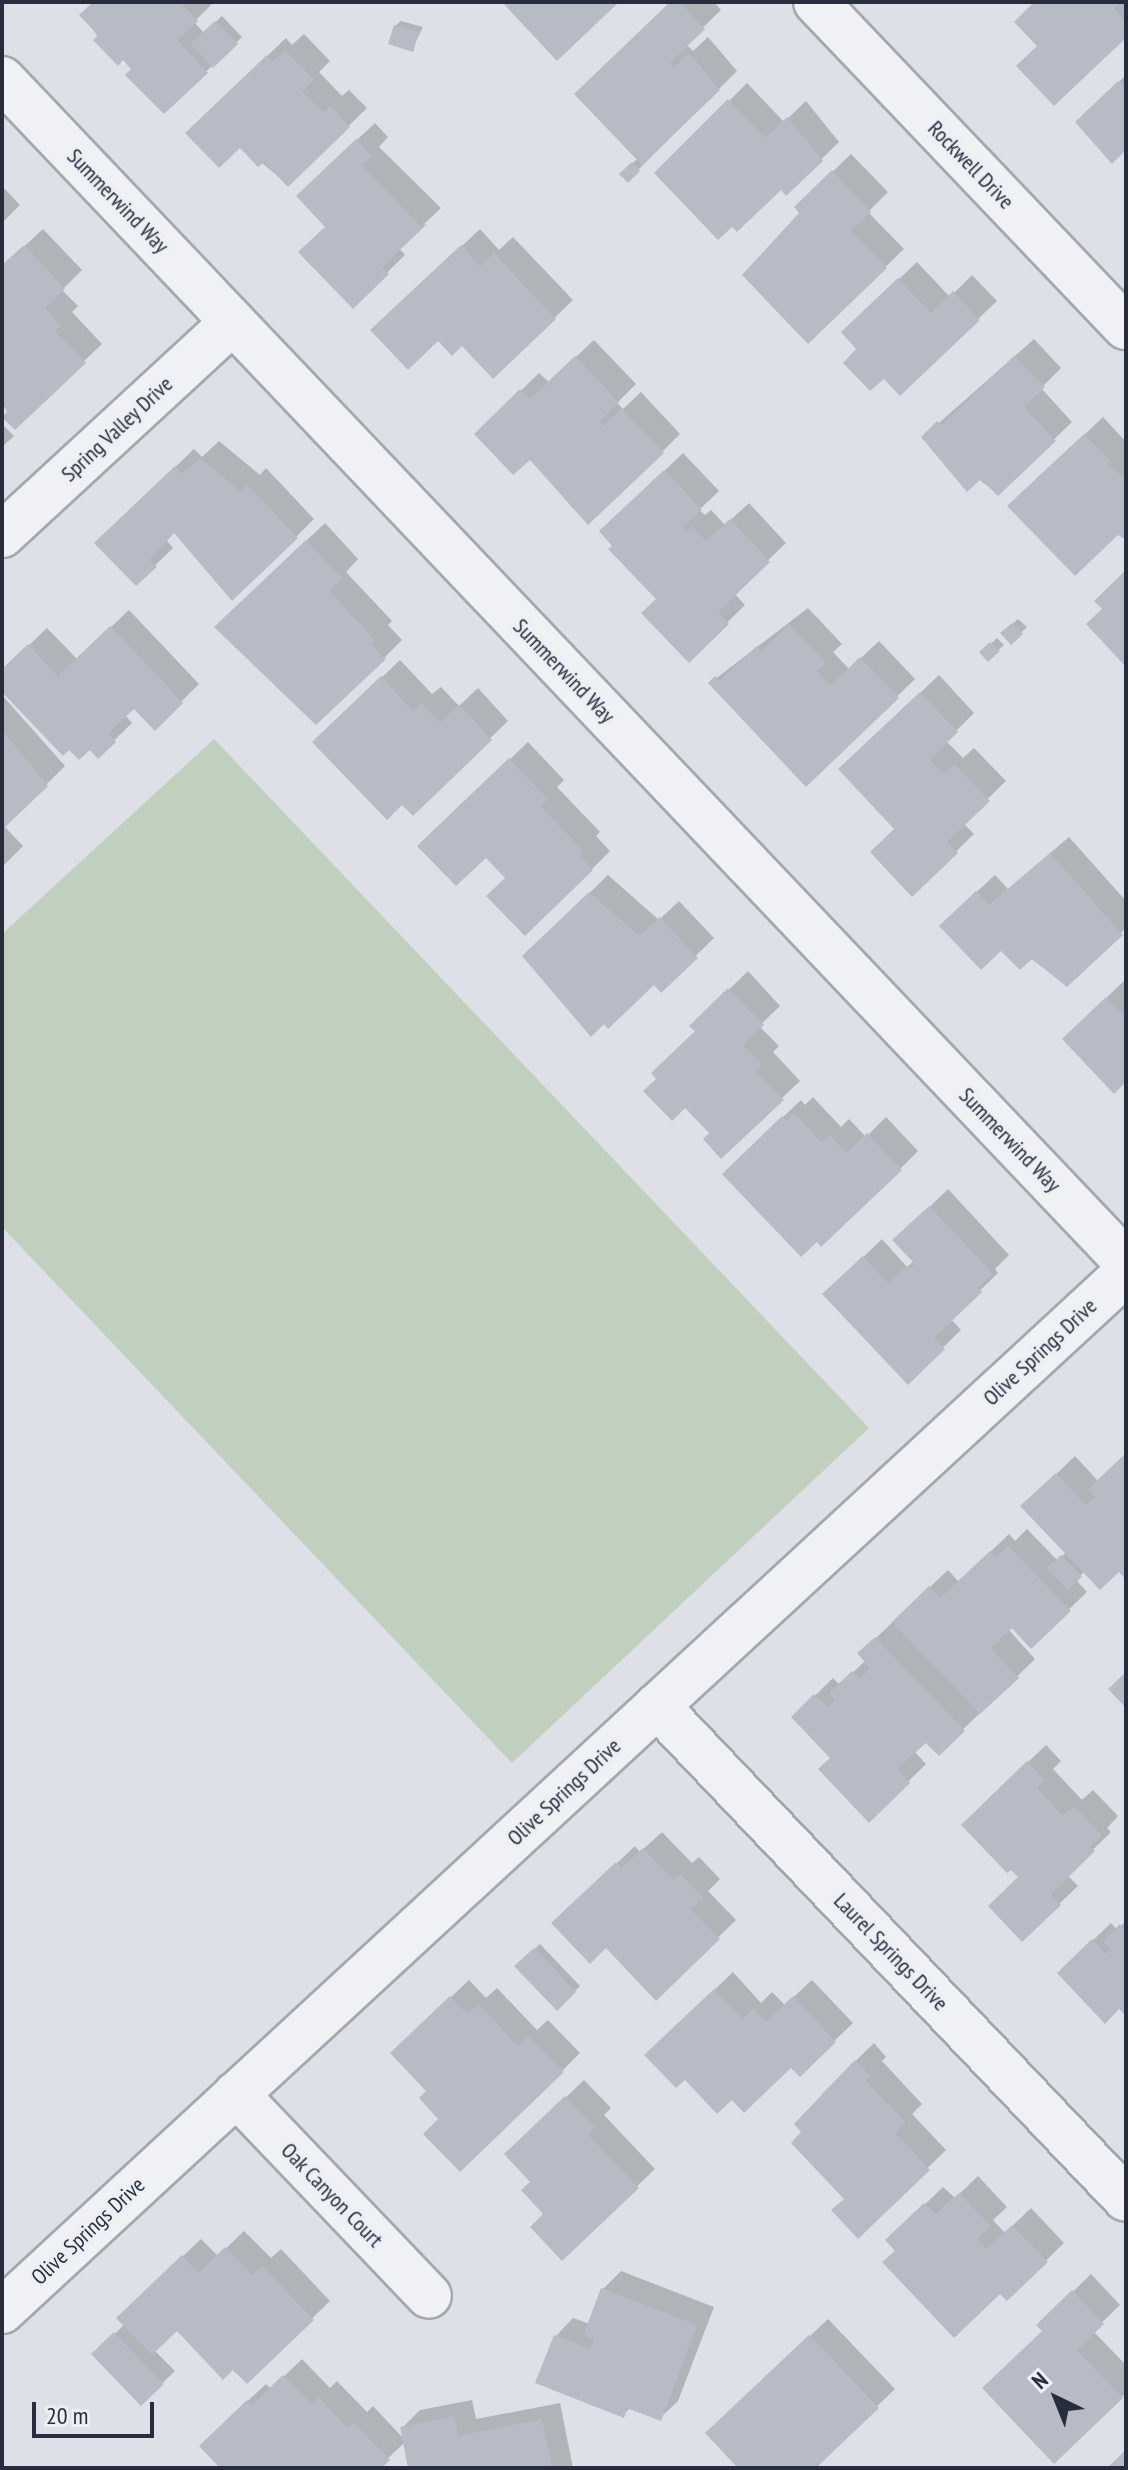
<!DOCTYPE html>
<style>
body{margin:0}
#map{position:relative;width:1128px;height:2470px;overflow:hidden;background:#dde0e6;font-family:"PT Sans Narrow",sans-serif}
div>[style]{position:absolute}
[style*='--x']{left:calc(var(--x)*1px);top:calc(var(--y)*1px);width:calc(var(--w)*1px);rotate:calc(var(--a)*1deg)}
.green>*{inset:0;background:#c1d0be}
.shadow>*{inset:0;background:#0003}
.building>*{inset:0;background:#b7bbc6}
.roads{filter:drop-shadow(2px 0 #a3a7b0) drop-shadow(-2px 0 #a3a7b0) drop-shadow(0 2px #a3a7b0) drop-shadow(0 -2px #a3a7b0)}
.street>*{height:44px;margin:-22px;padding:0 22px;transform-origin:22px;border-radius:22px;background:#eff1f5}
span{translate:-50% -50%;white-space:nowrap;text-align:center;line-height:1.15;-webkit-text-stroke:7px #eceff4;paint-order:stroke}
.street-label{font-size:22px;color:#272d3c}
.frame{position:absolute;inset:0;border:4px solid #272d3c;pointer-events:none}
.north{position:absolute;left:1016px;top:2358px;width:80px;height:80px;-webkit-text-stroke:6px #eceff4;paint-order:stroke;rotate:317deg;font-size:22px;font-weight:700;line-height:32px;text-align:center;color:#272d3c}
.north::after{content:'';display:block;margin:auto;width:28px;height:36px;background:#272d3c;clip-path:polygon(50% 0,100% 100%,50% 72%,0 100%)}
.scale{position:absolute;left:32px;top:2402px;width:122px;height:36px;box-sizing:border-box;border:4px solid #272d3c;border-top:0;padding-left:10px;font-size:24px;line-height:28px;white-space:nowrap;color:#272d3c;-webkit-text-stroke:6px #eceff4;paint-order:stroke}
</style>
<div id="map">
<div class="green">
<i style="clip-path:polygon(214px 739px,869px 1428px,512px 1763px,2px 1227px,2px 934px)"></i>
</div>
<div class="shadow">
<i style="clip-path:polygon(95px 2px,214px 2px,194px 22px,204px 33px,222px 16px,242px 37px,164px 112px,134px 69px,123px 58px,118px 63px,82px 15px)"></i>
<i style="clip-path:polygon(672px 2px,714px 2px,721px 10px,686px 44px,693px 51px,708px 37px,737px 71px,628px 180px,622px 174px,638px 158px)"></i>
<i style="clip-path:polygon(1036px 2px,1126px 2px,1126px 35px,1039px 46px)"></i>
<i style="clip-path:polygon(401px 21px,423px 27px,412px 49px,395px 26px)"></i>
<i style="clip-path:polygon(304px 34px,330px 61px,319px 72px,342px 96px,349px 90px,367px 108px,288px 185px,206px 115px,286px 38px,292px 45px)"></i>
<i style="clip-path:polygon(1126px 75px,1126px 147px,1078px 122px)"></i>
<i style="clip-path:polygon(747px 83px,784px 122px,806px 101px,839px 142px,787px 193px,781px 188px,657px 173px)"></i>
<i style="clip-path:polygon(375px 123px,388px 137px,379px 147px,441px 208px,399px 248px,405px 255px,353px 306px,316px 178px)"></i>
<i style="clip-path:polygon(851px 154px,888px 192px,868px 212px,904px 249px,808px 341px,801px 213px,796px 207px)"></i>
<i style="clip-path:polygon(2px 186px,20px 205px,2px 223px)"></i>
<i style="clip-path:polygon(43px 229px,82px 270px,62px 290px,78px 306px,72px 312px,102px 344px,15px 427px,2px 402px,2px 267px)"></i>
<i style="clip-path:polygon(480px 229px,499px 250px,513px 237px,573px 300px,493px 377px,462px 343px,438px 338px,390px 313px)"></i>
<i style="clip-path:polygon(917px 262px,950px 297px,972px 275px,997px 301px,900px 393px,861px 315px)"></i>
<i style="clip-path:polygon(1034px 339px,1061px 368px,1041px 388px,1072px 422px,998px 494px,923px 437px)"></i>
<i style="clip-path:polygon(594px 340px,636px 384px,617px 403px,623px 409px,641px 392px,680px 434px,662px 452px,530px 457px,477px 434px,539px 373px,549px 382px)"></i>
<i style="clip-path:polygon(1103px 417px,1126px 442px,1126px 537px,1028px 489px)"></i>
<i style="clip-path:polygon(2px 424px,14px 436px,2px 447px)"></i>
<i style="clip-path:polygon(219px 441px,260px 475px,266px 468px,314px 519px,296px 537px,175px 531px,167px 541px,173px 548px,136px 584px,115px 525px,194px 449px,202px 457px)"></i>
<i style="clip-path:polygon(683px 453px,719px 491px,699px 510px,705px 515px,711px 510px,725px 525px,749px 503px,786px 543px,734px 593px,745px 605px,689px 660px,658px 599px,615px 545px,619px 514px)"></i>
<i style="clip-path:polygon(325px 523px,358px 559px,346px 572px,392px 621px,388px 625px,402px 640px,384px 658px,235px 609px)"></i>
<i style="clip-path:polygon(808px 608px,842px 644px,833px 652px,849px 669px,879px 641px,915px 679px,806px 784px,710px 683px)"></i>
<i style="clip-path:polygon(129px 610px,199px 684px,155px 728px,134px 706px,125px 715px,132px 723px,98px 756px,2px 692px,2px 671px,47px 628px,77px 659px)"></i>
<i style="clip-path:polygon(1018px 619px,1027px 627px,1011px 642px,1003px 633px)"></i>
<i style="clip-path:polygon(997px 638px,1004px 645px,988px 659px,982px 652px)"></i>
<i style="clip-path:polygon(400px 660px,432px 694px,441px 687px,459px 706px,478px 688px,508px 721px,413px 813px,333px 724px)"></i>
<i style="clip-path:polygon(939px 675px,974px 713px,946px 741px,963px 758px,974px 748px,1006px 781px,963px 823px,974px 834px,912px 894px,896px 829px,858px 752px)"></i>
<i style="clip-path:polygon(2px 695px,65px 766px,4px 826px,23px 846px,2px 867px)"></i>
<i style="clip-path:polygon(528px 742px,564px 780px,557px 787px,600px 832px,596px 836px,610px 851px,592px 869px,508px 878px,486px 855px,438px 828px)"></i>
<i style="clip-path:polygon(1069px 837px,1126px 901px,1126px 928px,1067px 984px,959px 908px,995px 875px,1008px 889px)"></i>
<i style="clip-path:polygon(608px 875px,659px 920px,679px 901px,714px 938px,661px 990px,654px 983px,591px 1035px,525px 956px)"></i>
<i style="clip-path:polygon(748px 971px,780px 1006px,759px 1026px,779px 1046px,773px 1052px,800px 1081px,782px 1098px,712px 1132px,658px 1078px,697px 1031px,692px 1026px)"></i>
<i style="clip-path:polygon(1125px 980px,1126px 982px,1126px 1079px,1082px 1021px)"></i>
<i style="clip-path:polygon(813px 1097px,841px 1127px,849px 1119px,866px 1137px,886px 1117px,918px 1151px,900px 1169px,742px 1156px,801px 1100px,805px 1105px)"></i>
<i style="clip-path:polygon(948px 1189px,1009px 1255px,995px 1269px,998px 1273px,951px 1319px,961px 1330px,908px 1382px,825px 1294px,882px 1239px,907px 1267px,914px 1261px,913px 1223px)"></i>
<i style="clip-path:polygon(1126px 1455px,1126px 1577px,1119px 1569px,1085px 1571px,1076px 1580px,1087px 1592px,1031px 1646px,1012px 1625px,1008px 1629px,1035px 1659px,939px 1753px,926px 1740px,914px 1751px,926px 1764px,869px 1820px,832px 1758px,793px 1717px,833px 1678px,840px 1685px,866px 1660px,860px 1653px,948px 1570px,959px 1582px,1009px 1534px,1015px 1541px,1027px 1529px,1058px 1561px,1066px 1552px,1023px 1506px,1075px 1456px,1099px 1482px)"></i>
<i style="clip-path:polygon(1046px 1745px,1061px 1761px,1053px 1769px,1082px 1800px,1093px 1790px,1118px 1816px,1107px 1828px,1111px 1832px,1067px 1875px,1078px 1886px,1022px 1939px,1020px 1877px,981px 1807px)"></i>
<i style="clip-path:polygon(662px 1832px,692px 1863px,699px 1857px,720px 1879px,708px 1891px,736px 1920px,656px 1998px,572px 1906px,635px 1846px,640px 1852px)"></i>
<i style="clip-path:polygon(1126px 1921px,1126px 2013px,1059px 1973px,1111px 1923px,1117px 1930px)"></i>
<i style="clip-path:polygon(540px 1944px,580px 1986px,557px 2008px,517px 1966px)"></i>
<i style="clip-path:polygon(733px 1972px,761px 2003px,772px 1992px,785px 2005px,812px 1980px,853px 2023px,800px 2074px,791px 2065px,732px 2097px,665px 2037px)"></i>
<i style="clip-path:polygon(469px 1980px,486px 1998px,497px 1988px,537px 2030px,548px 2020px,580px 2053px,562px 2071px,441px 2119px,411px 2035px)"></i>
<i style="clip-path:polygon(874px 2043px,886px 2057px,882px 2061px,922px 2104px,912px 2114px,946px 2150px,858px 2236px,846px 2198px,804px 2132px,826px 2097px,822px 2094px)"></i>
<i style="clip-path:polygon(584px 2080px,611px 2108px,604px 2115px,655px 2169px,562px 2258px,533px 2181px,507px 2154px)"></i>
<i style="clip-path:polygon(978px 2176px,1007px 2207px,993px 2220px,1005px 2233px,1031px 2208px,1064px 2243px,1007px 2299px,1000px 2291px,897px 2250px,888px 2240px,943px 2187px,955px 2198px)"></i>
<i style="clip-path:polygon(244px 2231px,271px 2258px,281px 2249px,330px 2301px,247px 2381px,177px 2328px,154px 2350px,175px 2371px,141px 2404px,94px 2354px,125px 2324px,137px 2300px,201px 2239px,218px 2256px)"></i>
<i style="clip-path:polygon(621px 2271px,714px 2307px,678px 2401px,660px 2418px,631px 2407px,623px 2415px,556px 2336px,573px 2318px,590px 2324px,603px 2289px)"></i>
<i style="clip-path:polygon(1091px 2274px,1120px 2305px,1093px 2331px,1126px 2365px,1126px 2393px,1054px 2462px,1044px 2330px,1039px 2325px)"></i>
<i style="clip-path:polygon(828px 2319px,895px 2389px,813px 2468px,741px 2468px,725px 2416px)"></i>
<i style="clip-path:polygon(302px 2359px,330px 2388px,337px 2381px,367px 2412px,373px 2406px,404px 2439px,402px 2428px,420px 2410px,472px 2400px,476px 2419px,560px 2403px,573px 2468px,410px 2468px,405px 2442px,378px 2468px,222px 2468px,219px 2428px,266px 2384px,271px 2389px)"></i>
</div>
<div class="building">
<i style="clip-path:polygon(93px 2px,179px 2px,198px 21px,177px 40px,208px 73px,164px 114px,125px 75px,131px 69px,123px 60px,118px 66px,93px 40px,98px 35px,79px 15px)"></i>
<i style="clip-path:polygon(502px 2px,619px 2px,557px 61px)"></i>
<i style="clip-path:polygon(670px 2px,680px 2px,705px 29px,670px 63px,674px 67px,689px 53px,720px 90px,642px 165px,574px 94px)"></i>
<i style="clip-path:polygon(1034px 2px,1121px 2px,1114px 9px,1126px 22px,1126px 38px,1054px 106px,1016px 66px,1037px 46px,1014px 22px)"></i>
<i style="clip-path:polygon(215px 21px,238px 44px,213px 68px,190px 44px)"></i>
<i style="clip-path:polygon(394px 25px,419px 32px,413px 52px,388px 44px)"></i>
<i style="clip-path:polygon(285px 50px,314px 80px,302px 91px,323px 112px,330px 106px,350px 127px,288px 187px,264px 162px,258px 167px,240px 148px,219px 168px,185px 133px,267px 55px,273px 62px)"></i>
<i style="clip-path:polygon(1118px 81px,1126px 89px,1126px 150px,1112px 164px,1075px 122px)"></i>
<i style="clip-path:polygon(728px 99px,765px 138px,787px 117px,823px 161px,786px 196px,781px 190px,737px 232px,732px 227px,718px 240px,654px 173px)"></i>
<i style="clip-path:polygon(356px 139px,372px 156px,362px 165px,419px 225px,427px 224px,382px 267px,389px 274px,353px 309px,298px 252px,325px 227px,296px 196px)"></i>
<i style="clip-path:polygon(632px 162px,640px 171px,628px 183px,619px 174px)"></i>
<i style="clip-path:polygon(832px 170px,871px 212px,851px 230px,887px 268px,808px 344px,742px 275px,799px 213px,794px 207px)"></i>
<i style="clip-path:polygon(24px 245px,65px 289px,45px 308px,61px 325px,55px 331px,86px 363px,15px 430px,2px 417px,8px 411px,2px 405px,2px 265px)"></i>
<i style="clip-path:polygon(461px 245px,480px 266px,494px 253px,556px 319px,493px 379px,462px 346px,452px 356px,438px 341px,408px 370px,370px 330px)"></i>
<i style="clip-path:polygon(898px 278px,931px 313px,953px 291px,980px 320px,900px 396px,884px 379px,870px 391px,843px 363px,856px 349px,841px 332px)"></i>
<i style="clip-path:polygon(575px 356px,619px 403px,600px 421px,604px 426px,621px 408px,664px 453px,588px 525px,530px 460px,513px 475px,474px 434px,520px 389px,530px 399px)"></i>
<i style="clip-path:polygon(1014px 356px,1045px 387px,1024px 407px,1056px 441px,998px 496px,981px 479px,967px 492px,921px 437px,937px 421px,942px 425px)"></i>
<i style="clip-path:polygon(1084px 434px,1110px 461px,1107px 465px,1126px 478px,1126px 540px,1118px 535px,1075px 576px,1007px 506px)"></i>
<i style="clip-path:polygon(200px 458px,240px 491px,247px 485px,298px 538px,232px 601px,174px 533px,150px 560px,157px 567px,136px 586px,94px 543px,175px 466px,182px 474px)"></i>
<i style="clip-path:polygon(664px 470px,702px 510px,682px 528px,686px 532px,692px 526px,706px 541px,730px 519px,770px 562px,718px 612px,729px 624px,689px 663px,641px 613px,656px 599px,608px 549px,612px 546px,599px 531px)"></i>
<i style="clip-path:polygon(306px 540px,342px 578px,329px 591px,375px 640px,371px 644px,386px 659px,316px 725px,214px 627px)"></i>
<i style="clip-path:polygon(1126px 570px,1126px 667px,1086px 624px,1102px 609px,1094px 601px)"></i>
<i style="clip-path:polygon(1012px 623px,1023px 634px,1011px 645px,1000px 633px)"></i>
<i style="clip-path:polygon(789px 624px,826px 663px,817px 671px,830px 686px,860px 657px,899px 698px,806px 787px,708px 683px,715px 676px,719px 681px,757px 646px,761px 651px)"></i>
<i style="clip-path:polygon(110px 626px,183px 703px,155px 731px,134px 709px,108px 733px,116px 742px,98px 759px,90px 750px,79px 760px,69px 750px,63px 756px,2px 692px,2px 669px,28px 644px,58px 676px)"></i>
<i style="clip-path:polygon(990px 642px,1000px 651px,988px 662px,979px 652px)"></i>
<i style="clip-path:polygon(381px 676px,413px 711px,421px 703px,440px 722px,459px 705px,492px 740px,413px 816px,402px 805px,387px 820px,312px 742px)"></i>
<i style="clip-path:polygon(920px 692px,958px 732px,929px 760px,944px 775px,955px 764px,990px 801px,947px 842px,958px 853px,912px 897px,870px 852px,894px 829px,838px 769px)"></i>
<i style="clip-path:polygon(2px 730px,48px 786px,2px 830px)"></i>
<i style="clip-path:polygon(509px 758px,548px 799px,541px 806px,583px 851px,579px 855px,593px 870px,525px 936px,486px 896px,505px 878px,486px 858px,456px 886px,417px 846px)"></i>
<i style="clip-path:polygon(1050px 853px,1123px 935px,1067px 987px,1032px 959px,1020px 970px,1001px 951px,981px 970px,939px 926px,976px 891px,989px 905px)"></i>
<i style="clip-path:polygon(589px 892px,640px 936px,660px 917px,698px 958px,661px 993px,654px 985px,608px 1029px,604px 1024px,591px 1037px,522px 956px)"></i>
<i style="clip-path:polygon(728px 988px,764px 1025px,743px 1045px,762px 1065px,756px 1071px,784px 1100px,721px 1159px,703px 1139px,709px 1133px,685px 1108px,672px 1121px,643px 1091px,656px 1079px,651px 1073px,695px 1031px,689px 1026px)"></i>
<i style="clip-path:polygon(1106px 997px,1126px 1018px,1126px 1082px,1114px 1094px,1062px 1039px)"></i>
<i style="clip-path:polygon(794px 1113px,822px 1143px,830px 1135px,847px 1153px,867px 1133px,902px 1170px,821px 1247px,817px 1242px,801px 1257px,722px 1174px,782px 1116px,786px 1121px)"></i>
<i style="clip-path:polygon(929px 1206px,993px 1274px,978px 1288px,982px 1292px,934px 1338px,945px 1349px,908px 1385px,822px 1294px,863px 1256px,888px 1283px,907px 1266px,909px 1269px,915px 1264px,892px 1240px)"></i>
<i style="clip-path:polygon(1126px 1453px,1126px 1580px,1119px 1572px,1100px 1590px,1020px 1506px,1056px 1473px,1086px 1505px,1095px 1497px,1088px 1489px)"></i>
<i style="clip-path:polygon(1008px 1545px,1071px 1611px,1031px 1649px,1012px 1628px,991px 1648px,1019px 1678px,980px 1714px,892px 1622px,929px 1586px,940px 1598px,990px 1551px,996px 1557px)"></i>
<i style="clip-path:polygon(1061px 1555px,1082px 1577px,1068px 1590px,1047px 1568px)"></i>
<i style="clip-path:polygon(875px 1637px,965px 1731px,939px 1756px,926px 1743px,897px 1769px,910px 1783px,869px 1823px,818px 1769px,830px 1758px,791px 1717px,814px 1694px,828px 1707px,835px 1700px,829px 1693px,852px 1671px,859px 1679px,870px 1668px,857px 1653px)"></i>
<i style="clip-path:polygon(1126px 1672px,1126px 1708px,1108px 1689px)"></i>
<i style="clip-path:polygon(1027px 1761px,1044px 1780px,1037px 1788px,1063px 1816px,1074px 1806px,1102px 1836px,1090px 1847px,1095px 1851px,1051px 1894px,1061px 1905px,1022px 1942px,988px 1906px,1018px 1877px,1011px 1870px,1007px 1873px,961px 1825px)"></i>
<i style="clip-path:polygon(643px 1848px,673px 1880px,680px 1873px,704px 1898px,691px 1909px,720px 1939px,656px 2001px,606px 1948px,590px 1964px,551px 1923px,616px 1862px,621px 1868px)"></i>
<i style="clip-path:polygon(1120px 1924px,1126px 1930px,1126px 2016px,1119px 2009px,1105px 2024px,1057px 1973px,1092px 1939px,1106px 1954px,1110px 1949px,1103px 1941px)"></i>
<i style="clip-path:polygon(534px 1948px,576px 1992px,557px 2011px,514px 1966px)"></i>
<i style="clip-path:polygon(714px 1989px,742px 2019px,753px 2008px,766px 2022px,793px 1996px,836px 2042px,800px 2077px,791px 2068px,744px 2113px,732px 2100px,717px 2114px,685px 2080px,676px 2088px,644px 2055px)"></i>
<i style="clip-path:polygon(450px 1996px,467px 2014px,478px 2004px,518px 2046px,529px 2036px,564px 2072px,460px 2172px,423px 2134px,438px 2119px,419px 2098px,426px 2091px,390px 2053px)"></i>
<i style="clip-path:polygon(855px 2060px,870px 2076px,865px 2080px,906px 2123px,895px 2133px,930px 2170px,858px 2239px,831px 2210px,844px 2199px,791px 2143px,801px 2132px,794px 2124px)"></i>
<i style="clip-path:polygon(565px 2096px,595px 2127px,588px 2134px,639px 2188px,562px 2261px,530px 2227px,543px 2214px,521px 2190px,530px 2182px,504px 2154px)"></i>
<i style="clip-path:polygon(959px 2193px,991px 2226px,977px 2239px,986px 2249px,1012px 2225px,1048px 2262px,1007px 2301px,1000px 2294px,954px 2338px,882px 2262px,895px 2251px,885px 2240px,924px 2203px,936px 2214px)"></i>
<i style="clip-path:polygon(225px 2247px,252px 2275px,262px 2266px,314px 2320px,247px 2384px,233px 2370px,223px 2380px,177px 2331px,152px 2355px,116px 2318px,182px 2255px,199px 2273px)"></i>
<i style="clip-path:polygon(601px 2288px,697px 2325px,661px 2421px,627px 2408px,624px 2418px,535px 2383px,554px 2335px,590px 2349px,594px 2340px,583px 2336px)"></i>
<i style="clip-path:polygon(1072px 2290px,1104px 2324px,1077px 2350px,1123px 2398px,1054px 2464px,982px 2388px,1042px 2331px,1036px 2325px)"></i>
<i style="clip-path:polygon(114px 2332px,164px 2384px,141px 2406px,91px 2354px)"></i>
<i style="clip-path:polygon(809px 2335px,879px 2408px,816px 2468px,738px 2468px,705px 2433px)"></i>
<i style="clip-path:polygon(283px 2375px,311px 2404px,318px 2397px,348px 2428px,354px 2423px,390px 2460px,381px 2468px,220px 2468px,199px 2446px,247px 2400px,252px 2405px)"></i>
<i style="clip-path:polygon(454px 2416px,458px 2436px,542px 2419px,552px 2468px,408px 2468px,400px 2427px)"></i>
<i style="clip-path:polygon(1126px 2450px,1126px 2468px,1107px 2468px)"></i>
</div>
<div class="roads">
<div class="street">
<i style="--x:816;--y:2;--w:449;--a:46.4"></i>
<i style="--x:2;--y:79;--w:1632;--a:46.46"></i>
<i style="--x:2;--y:535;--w:314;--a:-42.7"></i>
<i style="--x:657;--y:1706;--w:680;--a:46.43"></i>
<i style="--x:236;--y:2094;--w:279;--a:46.3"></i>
<i style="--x:2;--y:2311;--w:1530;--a:-42.72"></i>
</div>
</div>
<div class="street-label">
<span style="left:971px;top:165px;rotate:46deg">Rockwell Drive</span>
<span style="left:118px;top:201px;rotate:46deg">Summerwind Way</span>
<span style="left:117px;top:429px;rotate:-43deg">Spring Valley Drive</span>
<span style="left:564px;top:671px;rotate:46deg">Summerwind Way</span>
<span style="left:1010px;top:1140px;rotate:46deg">Summerwind Way</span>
<span style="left:1040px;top:1352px;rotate:-43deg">Olive Springs Drive</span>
<span style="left:564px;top:1792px;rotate:-43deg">Olive Springs Drive</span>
<span style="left:891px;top:1952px;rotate:46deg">Laurel Springs Drive</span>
<span style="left:332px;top:2195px;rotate:46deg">Oak Canyon Court</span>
<span style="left:88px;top:2231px;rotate:-43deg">Olive Springs Drive</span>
</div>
<div class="frame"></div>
<div class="north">N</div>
<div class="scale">20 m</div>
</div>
